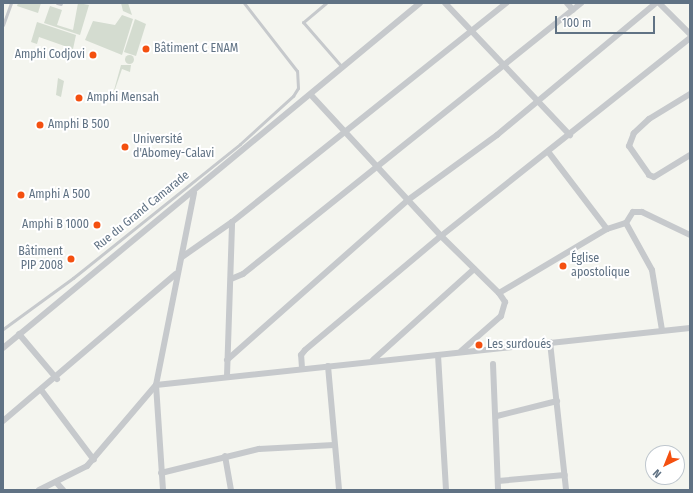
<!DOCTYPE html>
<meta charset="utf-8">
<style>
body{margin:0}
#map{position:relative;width:693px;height:493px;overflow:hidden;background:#f4f5ef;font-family:"Fira Sans Condensed",sans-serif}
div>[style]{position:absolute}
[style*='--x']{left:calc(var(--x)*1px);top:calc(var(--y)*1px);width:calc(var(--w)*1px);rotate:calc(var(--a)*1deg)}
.green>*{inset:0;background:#d4dcd0}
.round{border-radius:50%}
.service>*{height:3px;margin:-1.5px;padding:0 1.5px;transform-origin:1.5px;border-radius:1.5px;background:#c6c9cc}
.minor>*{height:6px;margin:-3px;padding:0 3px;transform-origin:3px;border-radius:3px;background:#c6c9cc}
.dots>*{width:11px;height:11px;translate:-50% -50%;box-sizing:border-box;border:2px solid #fff;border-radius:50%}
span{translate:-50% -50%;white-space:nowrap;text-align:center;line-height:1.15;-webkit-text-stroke:4px #fff;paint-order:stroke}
.poi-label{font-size:12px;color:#607284}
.left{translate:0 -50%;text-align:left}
.right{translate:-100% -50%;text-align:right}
.street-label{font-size:12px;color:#607284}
.frame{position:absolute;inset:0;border:4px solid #607284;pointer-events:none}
.north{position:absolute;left:645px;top:445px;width:40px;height:40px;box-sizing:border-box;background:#fff;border:1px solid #bfc7ce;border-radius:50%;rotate:223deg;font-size:11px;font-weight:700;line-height:16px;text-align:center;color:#607284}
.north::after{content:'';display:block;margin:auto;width:14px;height:18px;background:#f45010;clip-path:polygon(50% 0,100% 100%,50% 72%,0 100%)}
.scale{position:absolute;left:555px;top:16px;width:100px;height:18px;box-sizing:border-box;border:2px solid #607284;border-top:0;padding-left:5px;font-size:12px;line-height:14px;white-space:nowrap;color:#607284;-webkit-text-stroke:3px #fff;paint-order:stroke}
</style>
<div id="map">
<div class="green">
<i style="clip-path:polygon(18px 3px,41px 3px,38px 13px,17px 6px)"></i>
<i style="clip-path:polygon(78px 3px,89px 5px,80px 35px,44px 23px,50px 6px,62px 10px,57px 25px,73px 30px)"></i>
<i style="clip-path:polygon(121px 3px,128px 3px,132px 15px,123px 11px)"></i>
<i style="clip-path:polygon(122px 15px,133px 19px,122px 55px,85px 40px,93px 21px,115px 25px)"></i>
<i style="clip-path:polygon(135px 19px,146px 24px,136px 56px,124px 52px)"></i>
<i style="clip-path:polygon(37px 22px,76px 35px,73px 49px,39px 37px,37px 44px,31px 42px)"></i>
<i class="round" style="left:124.5px;top:54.5px;width:9px;height:9px"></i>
<i style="clip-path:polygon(121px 65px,131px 65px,130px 72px,122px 69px,111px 101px)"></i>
<i style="clip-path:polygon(58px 78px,64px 81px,61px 97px,56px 95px)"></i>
</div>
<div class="service">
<i style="--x:57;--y:3;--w:4;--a:14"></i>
<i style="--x:326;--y:3;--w:30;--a:140"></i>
<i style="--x:303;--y:22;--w:60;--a:49.1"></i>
<i style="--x:3;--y:25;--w:23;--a:-70"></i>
<i style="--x:3;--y:329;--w:87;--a:-36.1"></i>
<i style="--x:73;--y:278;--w:214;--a:-38.7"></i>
<i style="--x:240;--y:144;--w:72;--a:-42.2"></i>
<i style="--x:293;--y:96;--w:9;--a:-58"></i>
<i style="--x:298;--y:88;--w:17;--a:-93"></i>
<i style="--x:297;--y:71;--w:86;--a:-127.9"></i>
</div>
<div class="minor">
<i style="--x:445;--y:3;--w:182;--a:46.6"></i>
<i style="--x:567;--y:3;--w:9;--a:49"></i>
<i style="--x:659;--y:3;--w:44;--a:45"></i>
<i style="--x:690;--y:94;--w:48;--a:148.6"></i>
<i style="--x:649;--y:119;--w:21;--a:137"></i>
<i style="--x:634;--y:133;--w:14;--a:111"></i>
<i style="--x:629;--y:146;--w:35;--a:55"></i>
<i style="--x:649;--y:175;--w:5;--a:22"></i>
<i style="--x:654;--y:177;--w:42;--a:-31.4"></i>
<i style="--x:311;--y:95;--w:192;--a:47.3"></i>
<i style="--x:441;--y:236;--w:81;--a:44.5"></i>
<i style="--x:499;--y:293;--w:11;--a:56"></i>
<i style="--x:505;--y:302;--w:15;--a:106"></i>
<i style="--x:501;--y:316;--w:53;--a:138.8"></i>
<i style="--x:607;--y:229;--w:20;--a:-18"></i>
<i style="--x:182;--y:257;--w:61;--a:-35"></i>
<i style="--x:232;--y:222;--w:351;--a:-38.6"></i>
<i style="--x:231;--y:279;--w:13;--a:-23"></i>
<i style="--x:243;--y:274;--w:433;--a:-38.7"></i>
<i style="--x:499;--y:293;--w:126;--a:-30.7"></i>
<i style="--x:607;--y:229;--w:96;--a:-127.3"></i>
<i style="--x:662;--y:330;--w:61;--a:-99.5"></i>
<i style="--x:652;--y:270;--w:54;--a:-119"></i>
<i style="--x:626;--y:223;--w:13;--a:-58"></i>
<i style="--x:633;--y:212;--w:9;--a:0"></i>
<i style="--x:642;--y:212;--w:53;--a:25.6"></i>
<i style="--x:19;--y:334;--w:59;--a:49.8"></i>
<i style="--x:550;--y:342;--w:149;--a:83.8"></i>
<i style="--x:3;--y:348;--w:541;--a:-39.6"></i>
<i style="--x:438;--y:355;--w:135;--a:86.6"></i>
<i style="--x:227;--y:360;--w:242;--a:-41.5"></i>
<i style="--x:408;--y:200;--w:110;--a:-36.1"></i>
<i style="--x:497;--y:135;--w:207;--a:-39.7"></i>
<i style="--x:373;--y:360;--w:136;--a:-42"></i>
<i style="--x:493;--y:364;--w:126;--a:87.7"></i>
<i style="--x:328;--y:366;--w:124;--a:84.9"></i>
<i style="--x:302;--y:368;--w:13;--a:-94"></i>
<i style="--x:301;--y:355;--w:6;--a:-51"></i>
<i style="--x:305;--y:350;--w:177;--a:-40"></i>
<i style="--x:441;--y:236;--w:318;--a:-38.5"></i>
<i style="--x:227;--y:376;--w:154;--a:-88.1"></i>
<i style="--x:42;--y:391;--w:86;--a:53"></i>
<i style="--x:497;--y:416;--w:62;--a:-14"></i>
<i style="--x:3;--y:421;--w:227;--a:-40.4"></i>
<i style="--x:225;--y:456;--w:35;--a:80"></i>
<i style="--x:161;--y:473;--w:101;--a:-13.8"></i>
<i style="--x:259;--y:449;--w:75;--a:-3.1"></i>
<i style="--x:498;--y:481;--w:67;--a:-5.1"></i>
<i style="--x:56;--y:482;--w:11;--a:49"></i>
<i style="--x:39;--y:490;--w:54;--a:-26.6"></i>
<i style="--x:87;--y:466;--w:106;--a:-49.6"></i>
<i style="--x:156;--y:385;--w:537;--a:-6.09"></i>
<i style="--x:163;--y:490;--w:105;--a:-93.8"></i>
<i style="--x:156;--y:385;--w:196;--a:-78.8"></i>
</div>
<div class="dots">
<i style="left:146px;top:49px;background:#f45010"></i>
<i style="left:93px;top:55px;background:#f45010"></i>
<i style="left:79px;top:98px;background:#f45010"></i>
<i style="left:40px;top:125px;background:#f45010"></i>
<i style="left:125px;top:147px;background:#f45010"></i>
<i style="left:21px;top:195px;background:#f45010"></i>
<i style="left:97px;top:225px;background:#f45010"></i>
<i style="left:71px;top:259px;background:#f45010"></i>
<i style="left:563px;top:266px;background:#f45010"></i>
<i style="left:479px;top:345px;background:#f45010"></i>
</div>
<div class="poi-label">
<span class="left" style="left:154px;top:49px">Bâtiment C ENAM</span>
<span class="right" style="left:85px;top:55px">Amphi Codjovi</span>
<span class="left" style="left:87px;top:98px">Amphi Mensah</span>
<span class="left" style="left:48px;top:125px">Amphi B 500</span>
<span class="left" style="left:133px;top:147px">Université<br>d'Abomey-Calavi</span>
<span class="left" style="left:29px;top:195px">Amphi A 500</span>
<span class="right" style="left:89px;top:225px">Amphi B 1000</span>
<span class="right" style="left:63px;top:259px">Bâtiment<br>PIP 2008</span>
<span class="left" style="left:571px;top:266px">Église<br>apostolique</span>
<span class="left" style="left:487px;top:345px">Les surdoués</span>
</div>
<div class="street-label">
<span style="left:142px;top:211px;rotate:-39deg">Rue du Grand Camarade</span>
</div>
<div class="frame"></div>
<div class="north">N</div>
<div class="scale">100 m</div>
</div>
